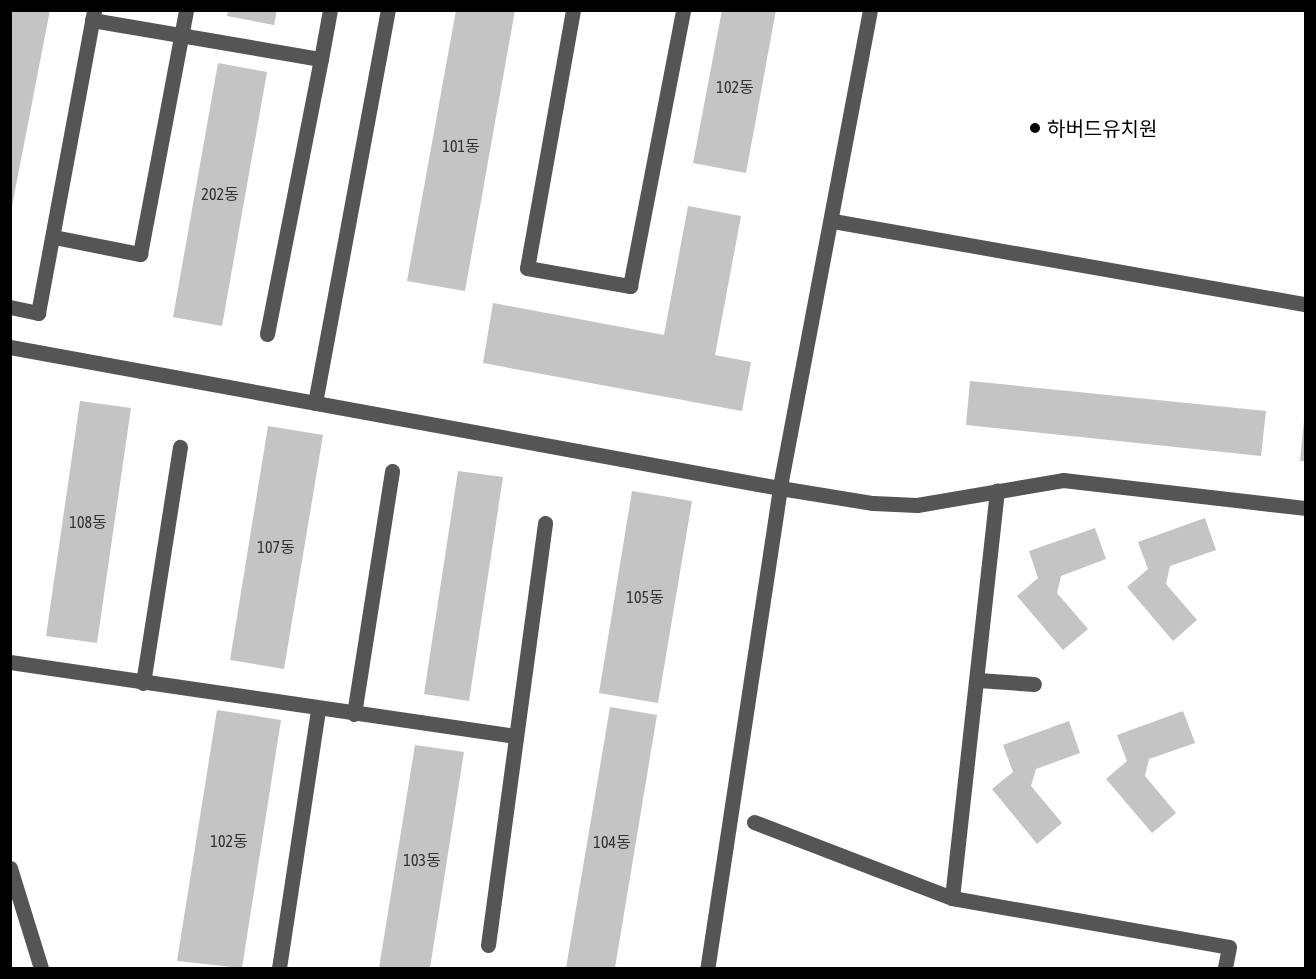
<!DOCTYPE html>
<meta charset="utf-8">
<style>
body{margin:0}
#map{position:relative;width:1316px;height:979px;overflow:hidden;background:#fff;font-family:"Asap Condensed","Noto Sans KR",sans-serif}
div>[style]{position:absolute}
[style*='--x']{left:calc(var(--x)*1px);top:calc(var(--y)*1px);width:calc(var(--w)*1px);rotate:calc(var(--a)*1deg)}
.building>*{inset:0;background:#c4c4c4}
.minor>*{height:15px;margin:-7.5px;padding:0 7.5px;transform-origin:7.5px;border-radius:7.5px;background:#555}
.dots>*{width:16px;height:16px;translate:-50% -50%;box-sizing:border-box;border:3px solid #fff;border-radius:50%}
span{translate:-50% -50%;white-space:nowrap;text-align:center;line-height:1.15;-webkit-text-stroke:4.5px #fff;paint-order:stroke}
.number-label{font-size:16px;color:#313131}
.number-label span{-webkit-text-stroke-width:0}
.poi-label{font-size:20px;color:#000}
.left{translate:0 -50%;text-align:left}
.frame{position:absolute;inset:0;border:12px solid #000;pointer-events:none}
</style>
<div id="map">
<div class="building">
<i style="clip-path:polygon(10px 10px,50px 10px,12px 206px,10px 205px)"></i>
<i style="clip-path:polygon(228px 10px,277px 10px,274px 25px,227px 16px)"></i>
<i style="clip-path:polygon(456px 10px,515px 10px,465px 291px,407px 281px)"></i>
<i style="clip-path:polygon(722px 10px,776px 10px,746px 173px,693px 163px)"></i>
<i style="clip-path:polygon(218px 63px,267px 72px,222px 326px,173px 317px)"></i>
<i style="clip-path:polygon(688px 206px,741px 216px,715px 355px,751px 362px,742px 411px,483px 363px,493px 303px,664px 335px)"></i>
<i style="clip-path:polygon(970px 381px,1266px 411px,1261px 456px,966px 425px)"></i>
<i style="clip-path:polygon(80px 401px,131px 408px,97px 643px,46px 636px)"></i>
<i style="clip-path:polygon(1304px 421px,1306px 421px,1306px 461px,1300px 461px)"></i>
<i style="clip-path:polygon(268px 426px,323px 435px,284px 669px,230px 660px)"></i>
<i style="clip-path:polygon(458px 471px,503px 477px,469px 701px,424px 694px)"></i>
<i style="clip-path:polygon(632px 491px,692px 501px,658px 703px,599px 693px)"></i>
<i style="clip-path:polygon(1205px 518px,1216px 550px,1170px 566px,1166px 584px,1197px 620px,1173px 641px,1127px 587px,1148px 569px,1138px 542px)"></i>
<i style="clip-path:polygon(1095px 528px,1106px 559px,1061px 576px,1057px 593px,1088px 629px,1063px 650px,1017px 596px,1038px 578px,1029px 551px)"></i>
<i style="clip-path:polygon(610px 707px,657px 715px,615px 968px,566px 968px)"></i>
<i style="clip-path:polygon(217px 710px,281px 720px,242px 968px,177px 961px)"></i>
<i style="clip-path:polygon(1183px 711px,1195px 743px,1149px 759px,1145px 776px,1176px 813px,1152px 833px,1106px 779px,1127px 761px,1117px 735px)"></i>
<i style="clip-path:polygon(1069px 721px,1080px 753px,1036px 769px,1031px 786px,1062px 823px,1037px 844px,992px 789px,1013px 772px,1003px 745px)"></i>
<i style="clip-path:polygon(415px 745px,464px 752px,430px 968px,379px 968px)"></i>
</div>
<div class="minor">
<i style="--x:573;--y:10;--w:262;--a:100.1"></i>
<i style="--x:527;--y:268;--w:105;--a:9.9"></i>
<i style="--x:630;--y:286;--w:281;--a:-79.1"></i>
<i style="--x:870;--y:10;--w:486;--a:100.7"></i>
<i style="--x:780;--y:488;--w:94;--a:9.2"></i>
<i style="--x:873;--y:503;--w:44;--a:2.6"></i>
<i style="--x:917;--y:505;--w:148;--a:-9.7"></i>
<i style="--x:1063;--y:480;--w:245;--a:6.6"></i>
<i style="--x:92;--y:20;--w:232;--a:9.7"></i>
<i style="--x:321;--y:59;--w:50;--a:-79.6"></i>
<i style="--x:833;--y:221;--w:480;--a:10"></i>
<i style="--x:54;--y:237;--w:88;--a:11.2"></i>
<i style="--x:140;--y:254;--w:248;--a:-79.3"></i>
<i style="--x:10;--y:307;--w:29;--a:12"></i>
<i style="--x:38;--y:313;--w:308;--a:-79.5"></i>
<i style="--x:267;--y:334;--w:280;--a:-78.9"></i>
<i style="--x:10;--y:347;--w:783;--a:10.38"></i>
<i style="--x:780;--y:488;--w:486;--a:98.6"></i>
<i style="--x:315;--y:403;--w:400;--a:-79.5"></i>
<i style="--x:10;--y:662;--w:511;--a:8.32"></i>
<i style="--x:978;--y:680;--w:56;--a:4.1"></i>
<i style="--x:143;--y:683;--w:239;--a:-81.1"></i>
<i style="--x:354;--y:714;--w:246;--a:-81.1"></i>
<i style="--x:754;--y:822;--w:212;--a:21"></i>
<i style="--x:952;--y:898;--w:281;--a:10"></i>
<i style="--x:1229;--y:947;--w:21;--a:101"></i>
<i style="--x:10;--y:868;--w:105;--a:72.8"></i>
<i style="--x:952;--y:898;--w:410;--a:-83.7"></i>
<i style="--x:488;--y:945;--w:426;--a:-82.3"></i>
<i style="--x:279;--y:968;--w:261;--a:-81.4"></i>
</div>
<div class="dots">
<i style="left:1035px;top:128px;background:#000"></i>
</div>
<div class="number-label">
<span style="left:735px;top:87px">102동</span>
<span style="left:461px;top:146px">101동</span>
<span style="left:220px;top:194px">202동</span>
<span style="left:88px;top:522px">108동</span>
<span style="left:276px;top:547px">107동</span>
<span style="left:645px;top:597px">105동</span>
<span style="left:229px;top:841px">102동</span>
<span style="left:612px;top:842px">104동</span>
<span style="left:422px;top:860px">103동</span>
</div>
<div class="poi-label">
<span class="left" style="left:1047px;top:128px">하버드유치원</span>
</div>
<div class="frame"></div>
</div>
